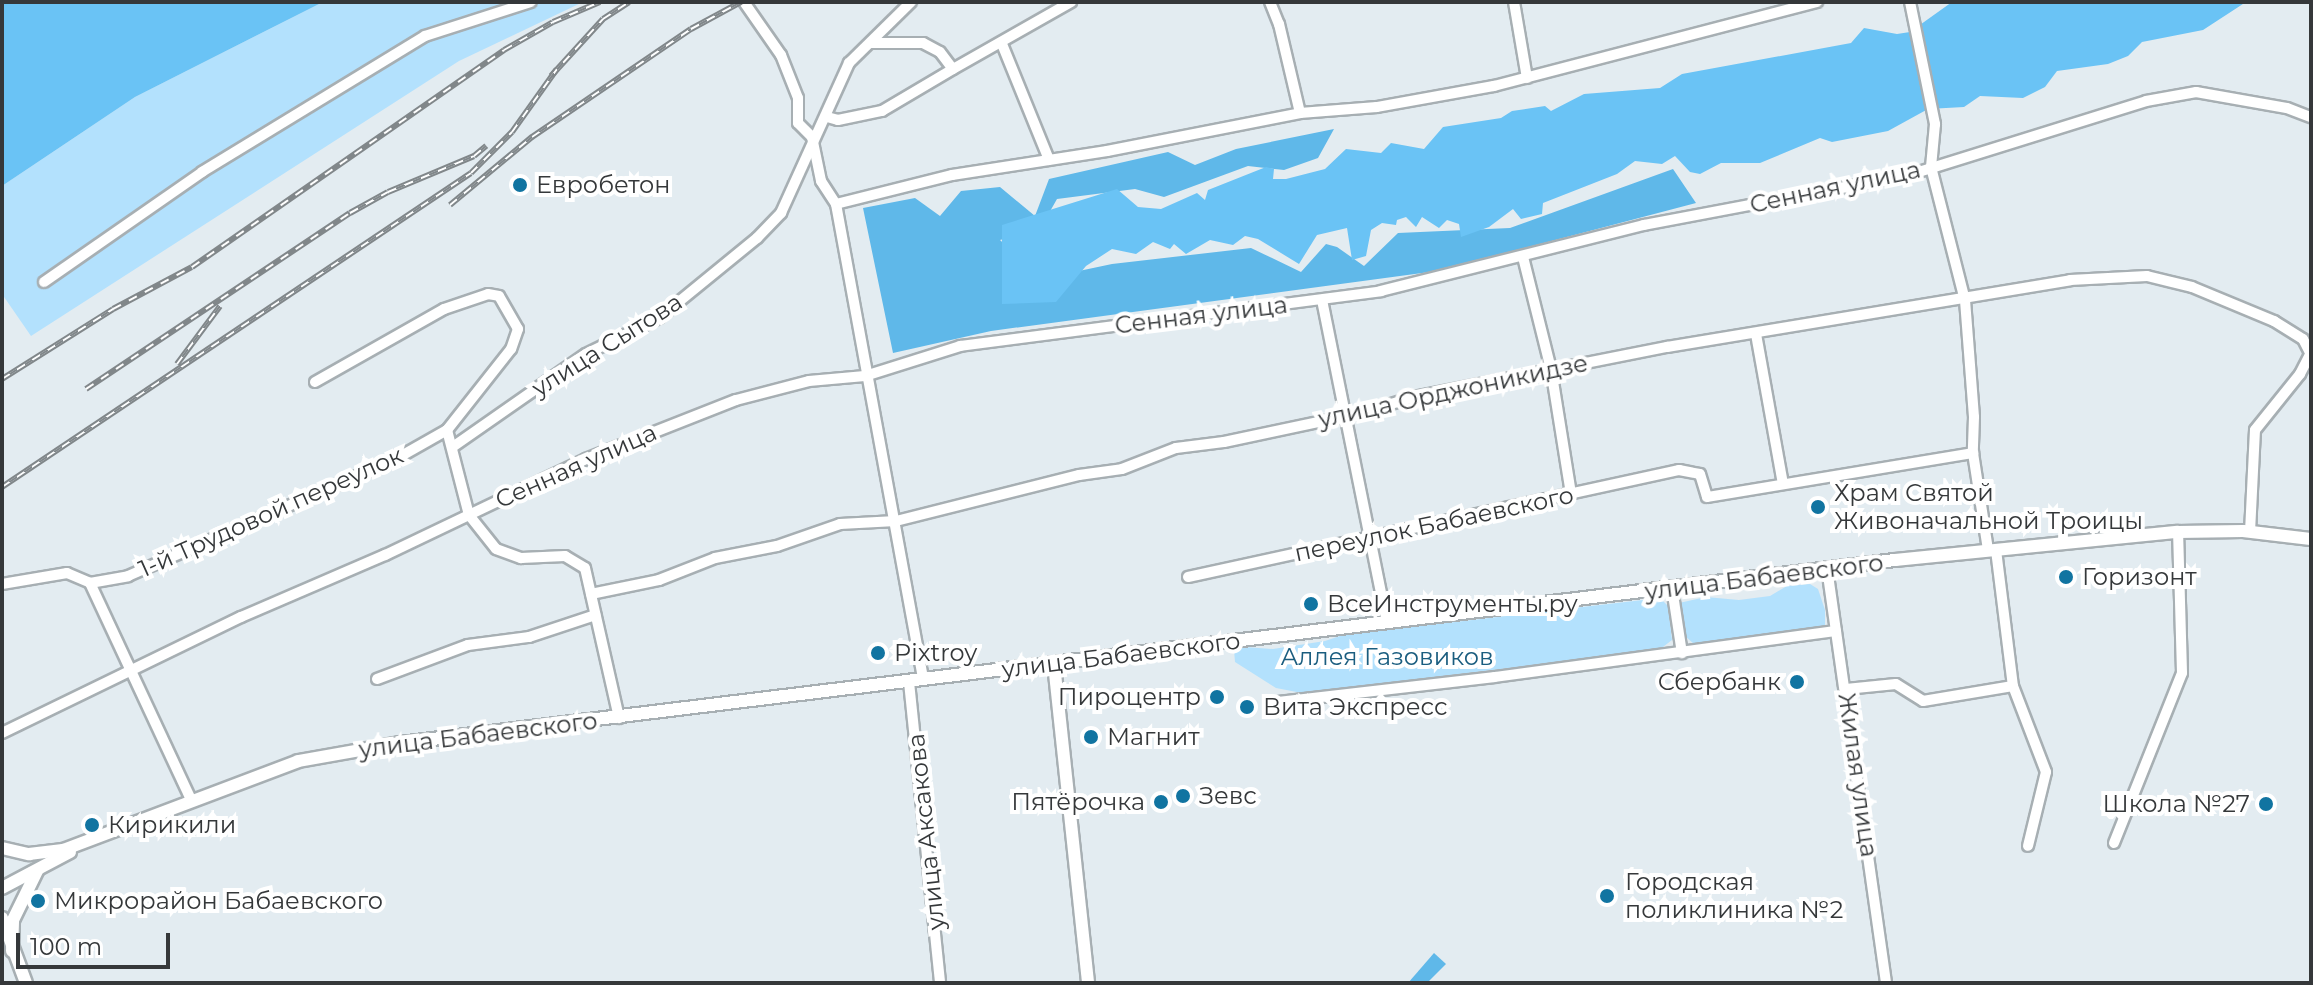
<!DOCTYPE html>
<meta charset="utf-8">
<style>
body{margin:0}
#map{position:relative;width:2313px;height:985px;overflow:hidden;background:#e3ecf1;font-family:Montserrat,sans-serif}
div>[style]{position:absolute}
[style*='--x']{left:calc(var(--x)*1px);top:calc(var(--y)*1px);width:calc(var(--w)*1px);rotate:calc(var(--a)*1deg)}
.green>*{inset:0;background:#b3e1fd}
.forest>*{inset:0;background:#5fb8e9}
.water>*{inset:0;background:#6ac3f5}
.roads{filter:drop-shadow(2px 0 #a7afb3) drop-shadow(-2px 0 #a7afb3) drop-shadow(0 2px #a7afb3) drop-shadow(0 -2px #a7afb3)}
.minor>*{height:10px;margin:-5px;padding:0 5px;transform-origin:5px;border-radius:5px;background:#fff}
.major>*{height:12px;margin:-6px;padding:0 6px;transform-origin:6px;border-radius:6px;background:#fff}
.rail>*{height:6px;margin-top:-3px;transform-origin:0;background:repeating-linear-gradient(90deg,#fff 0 9px,#81878a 0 18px);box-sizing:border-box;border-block:2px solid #81878a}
.dots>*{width:22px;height:22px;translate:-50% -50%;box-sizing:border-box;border:4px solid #fff;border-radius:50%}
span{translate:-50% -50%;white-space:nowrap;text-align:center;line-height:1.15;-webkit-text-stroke:8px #fff;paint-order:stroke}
.poi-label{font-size:24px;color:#35383a}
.left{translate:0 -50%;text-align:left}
.right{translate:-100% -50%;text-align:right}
.street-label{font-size:24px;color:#35383a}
.park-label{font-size:24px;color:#1a5d7f}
.frame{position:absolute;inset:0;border:4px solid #35383a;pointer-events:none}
.scale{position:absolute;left:16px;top:933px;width:154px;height:36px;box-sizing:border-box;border:4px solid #35383a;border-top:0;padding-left:10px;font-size:24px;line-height:28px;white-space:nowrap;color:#35383a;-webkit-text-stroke:6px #fff;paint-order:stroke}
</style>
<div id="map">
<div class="green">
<i style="clip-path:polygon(323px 2px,583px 2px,459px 61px,31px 336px,2px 294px,2px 186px,135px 97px)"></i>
<i style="clip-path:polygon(1810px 584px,1818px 589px,1825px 610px,1825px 627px,1694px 644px,1685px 636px,1679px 603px,1706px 597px,1739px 600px,1770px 596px,1787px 586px)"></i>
<i style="clip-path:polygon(1660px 598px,1668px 606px,1672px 640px,1659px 650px,1302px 693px,1276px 688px,1235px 662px,1234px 650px,1244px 647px,1273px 649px,1325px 641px,1343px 635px)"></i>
</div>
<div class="forest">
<i style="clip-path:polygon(1334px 129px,1318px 158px,1284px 170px,1248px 166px,1164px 197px,1135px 189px,1057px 199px,1040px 229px,1000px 240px,1041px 279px,1112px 264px,1251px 248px,1301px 272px,1326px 244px,1337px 247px,1364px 266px,1398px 233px,1510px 228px,1673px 169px,1696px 203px,1437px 271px,991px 331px,893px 353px,863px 208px,915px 198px,940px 216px,961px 191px,1000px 187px,1035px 216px,1049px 179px,1168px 152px,1195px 165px,1236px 149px)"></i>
<i style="clip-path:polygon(1434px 953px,1446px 964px,1427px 983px,1408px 983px)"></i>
</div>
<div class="water">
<i style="clip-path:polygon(2px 2px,323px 2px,135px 97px,2px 186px)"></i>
<i style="clip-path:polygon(1952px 2px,2246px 2px,2203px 30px,2142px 42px,2128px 56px,2108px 64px,2057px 71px,2045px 87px,2023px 98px,1980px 96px,1964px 107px,1928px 109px,1888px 131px,1832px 142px,1820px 138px,1760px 163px,1721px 163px,1700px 174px,1690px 172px,1675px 156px,1662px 164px,1635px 161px,1617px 174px,1543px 203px,1542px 214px,1521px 219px,1513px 209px,1489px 227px,1461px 237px,1459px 224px,1447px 220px,1439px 228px,1422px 217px,1416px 227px,1406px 217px,1397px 220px,1396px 225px,1382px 223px,1371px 230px,1366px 256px,1352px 260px,1347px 228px,1317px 235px,1299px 264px,1258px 239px,1245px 236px,1233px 245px,1210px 240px,1186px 254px,1174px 244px,1170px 249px,1153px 242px,1136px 254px,1112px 249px,1086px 266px,1056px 302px,1002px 304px,1002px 225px,1117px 189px,1138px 207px,1161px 209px,1197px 193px,1205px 200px,1208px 190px,1266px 167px,1274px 169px,1273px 179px,1286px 179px,1325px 169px,1346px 149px,1381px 153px,1391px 143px,1424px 149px,1443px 127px,1501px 118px,1512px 111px,1545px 106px,1551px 111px,1584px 94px,1660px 88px,1682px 74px,1851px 43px,1864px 28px,1897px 34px,1910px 32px)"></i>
</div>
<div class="roads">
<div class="minor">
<i style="--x:744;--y:2;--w:65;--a:55.1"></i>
<i style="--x:781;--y:55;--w:46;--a:68.4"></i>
<i style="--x:798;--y:98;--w:25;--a:90"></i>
<i style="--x:798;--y:123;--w:20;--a:45"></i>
<i style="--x:812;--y:137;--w:45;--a:78.4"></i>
<i style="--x:821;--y:181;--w:27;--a:57"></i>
<i style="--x:836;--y:204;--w:484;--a:79.6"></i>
<i style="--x:1270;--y:2;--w:24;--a:68"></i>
<i style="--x:1279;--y:24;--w:91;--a:76.7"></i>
<i style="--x:1514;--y:2;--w:77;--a:80.3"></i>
<i style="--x:1910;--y:2;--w:125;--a:78.4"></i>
<i style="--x:1935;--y:124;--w:43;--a:95.3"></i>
<i style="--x:1931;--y:167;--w:137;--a:75.7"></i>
<i style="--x:1965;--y:300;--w:117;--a:85.6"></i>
<i style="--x:1974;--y:417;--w:36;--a:92"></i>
<i style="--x:1973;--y:453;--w:98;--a:81.2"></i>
<i style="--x:871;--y:43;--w:52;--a:0"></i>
<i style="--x:923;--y:43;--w:19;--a:28"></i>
<i style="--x:940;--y:52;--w:21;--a:53"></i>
<i style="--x:953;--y:69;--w:136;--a:-29.6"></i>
<i style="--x:1002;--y:44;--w:125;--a:67.9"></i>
<i style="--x:827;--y:117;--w:11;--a:15"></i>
<i style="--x:838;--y:120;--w:45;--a:-11.6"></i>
<i style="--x:882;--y:111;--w:82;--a:-30.6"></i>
<i style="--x:836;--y:204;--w:120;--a:-14"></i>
<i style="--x:952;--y:175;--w:157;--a:-8.8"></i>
<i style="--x:1107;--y:151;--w:197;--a:-11.1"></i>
<i style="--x:1300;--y:113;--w:77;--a:-4.5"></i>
<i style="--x:1377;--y:107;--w:119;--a:-10.2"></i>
<i style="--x:1494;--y:86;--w:334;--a:-14.6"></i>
<i style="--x:1523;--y:257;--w:115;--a:76"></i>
<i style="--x:1551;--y:369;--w:127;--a:80.9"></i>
<i style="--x:44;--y:282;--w:193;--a:-34.8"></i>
<i style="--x:202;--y:172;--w:261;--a:-31.4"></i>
<i style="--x:425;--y:36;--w:111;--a:-17.8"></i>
<i style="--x:1322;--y:300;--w:329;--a:78.6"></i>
<i style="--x:1756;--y:334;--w:152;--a:79.8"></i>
<i style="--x:315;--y:382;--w:148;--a:-29.5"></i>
<i style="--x:444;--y:309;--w:46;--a:-18.8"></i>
<i style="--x:488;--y:294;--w:11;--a:10"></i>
<i style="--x:499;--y:296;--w:38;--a:60"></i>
<i style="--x:518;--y:329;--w:21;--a:109"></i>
<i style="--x:511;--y:349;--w:103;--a:128.3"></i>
<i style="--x:447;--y:430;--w:88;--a:75.5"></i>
<i style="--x:469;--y:515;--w:43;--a:51.5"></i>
<i style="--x:496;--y:549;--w:27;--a:20"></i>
<i style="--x:521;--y:558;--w:44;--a:-2.6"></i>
<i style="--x:565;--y:556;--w:23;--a:31"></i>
<i style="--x:585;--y:568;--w:154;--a:77.2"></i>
<i style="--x:454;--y:446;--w:161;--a:-34.9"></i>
<i style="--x:586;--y:354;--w:81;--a:-26.3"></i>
<i style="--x:659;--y:318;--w:127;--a:-39.2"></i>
<i style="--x:757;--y:238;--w:35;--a:-46"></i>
<i style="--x:781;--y:213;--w:165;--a:-65.6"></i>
<i style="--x:849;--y:63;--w:87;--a:-44.5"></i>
<i style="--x:2250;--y:532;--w:102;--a:-87.2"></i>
<i style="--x:2255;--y:430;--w:72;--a:-51.2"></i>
<i style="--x:2300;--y:374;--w:25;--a:-63"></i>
<i style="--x:1996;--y:550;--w:137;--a:82.9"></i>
<i style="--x:2013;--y:686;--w:92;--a:69"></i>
<i style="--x:2046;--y:772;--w:76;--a:103.7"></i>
<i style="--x:1827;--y:568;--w:419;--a:81.9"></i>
<i style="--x:1188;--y:577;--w:503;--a:-12.29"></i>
<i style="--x:1679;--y:470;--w:21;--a:11"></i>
<i style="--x:1700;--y:474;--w:24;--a:73"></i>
<i style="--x:1707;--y:497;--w:270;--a:-9.4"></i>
<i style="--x:90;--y:583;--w:39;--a:-10"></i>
<i style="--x:128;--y:576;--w:292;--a:-23.6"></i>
<i style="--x:396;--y:459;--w:59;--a:-29.6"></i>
<i style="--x:90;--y:583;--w:239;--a:65"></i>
<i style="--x:2;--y:584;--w:66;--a:-9.6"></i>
<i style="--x:67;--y:573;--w:25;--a:23"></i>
<i style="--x:1672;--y:588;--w:66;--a:81.3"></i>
<i style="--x:591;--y:594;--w:69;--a:-11.6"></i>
<i style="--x:659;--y:580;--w:60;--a:-21.4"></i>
<i style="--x:715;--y:558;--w:63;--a:-11"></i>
<i style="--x:777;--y:546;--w:67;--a:-19.2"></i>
<i style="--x:840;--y:524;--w:56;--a:-3.1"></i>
<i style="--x:896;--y:521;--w:189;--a:-14.1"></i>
<i style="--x:1079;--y:475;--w:43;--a:-7.9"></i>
<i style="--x:1122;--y:469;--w:58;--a:-21.3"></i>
<i style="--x:1176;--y:448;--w:48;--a:-7.1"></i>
<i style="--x:1224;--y:442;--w:144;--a:-12"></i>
<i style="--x:1365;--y:412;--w:51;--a:-17"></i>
<i style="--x:1414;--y:397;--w:258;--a:-11.2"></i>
<i style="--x:1667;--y:347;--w:409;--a:-9.4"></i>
<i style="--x:2070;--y:280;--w:77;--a:-3"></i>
<i style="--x:2147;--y:276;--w:46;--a:13.7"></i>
<i style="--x:2192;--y:287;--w:89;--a:22.5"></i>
<i style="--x:2274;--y:321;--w:34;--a:32"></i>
<i style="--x:2303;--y:339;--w:16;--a:63"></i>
<i style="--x:377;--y:679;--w:97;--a:-20.5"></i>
<i style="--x:468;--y:645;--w:62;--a:-7.5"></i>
<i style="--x:529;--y:637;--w:70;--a:-18.4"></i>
<i style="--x:909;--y:682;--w:303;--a:84.1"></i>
<i style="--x:1846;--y:689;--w:50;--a:-5.7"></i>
<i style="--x:1896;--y:684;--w:32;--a:32"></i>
<i style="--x:1923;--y:701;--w:91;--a:-9.5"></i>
<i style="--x:1270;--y:703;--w:226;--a:-6.6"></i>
<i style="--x:1495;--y:677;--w:344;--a:-7.7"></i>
<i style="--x:2;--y:733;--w:266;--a:-25.9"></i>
<i style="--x:241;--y:617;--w:157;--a:-23.3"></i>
<i style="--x:385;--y:555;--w:223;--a:-25.5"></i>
<i style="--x:586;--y:459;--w:161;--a:-21.5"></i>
<i style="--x:736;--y:400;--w:75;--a:-14.6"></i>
<i style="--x:809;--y:381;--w:56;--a:-5.1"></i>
<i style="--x:865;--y:376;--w:100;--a:-17.5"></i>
<i style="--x:960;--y:346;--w:425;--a:-7.4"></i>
<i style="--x:1381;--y:291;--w:271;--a:-14.1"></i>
<i style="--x:1644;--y:225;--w:270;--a:-10.7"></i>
<i style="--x:1909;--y:175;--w:248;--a:-17.3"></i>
<i style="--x:2146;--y:101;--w:51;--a:-10.2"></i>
<i style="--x:2196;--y:92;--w:92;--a:10"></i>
<i style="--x:2287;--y:108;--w:26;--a:21"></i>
<i style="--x:2114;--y:843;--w:183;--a:-68.2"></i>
<i style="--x:2182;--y:673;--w:141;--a:-91.6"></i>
</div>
<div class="major">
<i style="--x:1054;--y:664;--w:321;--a:83.9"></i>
<i style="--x:2;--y:848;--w:28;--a:13"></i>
<i style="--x:29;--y:854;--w:34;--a:-7"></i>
<i style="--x:63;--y:850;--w:251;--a:-20.7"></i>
<i style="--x:298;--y:761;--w:104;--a:-10"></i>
<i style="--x:400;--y:743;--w:1506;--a:-6.98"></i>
<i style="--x:1895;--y:560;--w:284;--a:-5.7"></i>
<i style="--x:2178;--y:532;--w:65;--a:-0.9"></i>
<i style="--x:2243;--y:531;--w:68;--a:6.7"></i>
<i style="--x:2;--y:888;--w:77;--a:-27.9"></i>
<i style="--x:2;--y:918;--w:69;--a:69.7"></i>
<i style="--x:12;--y:951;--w:31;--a:-88"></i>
<i style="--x:13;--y:920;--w:55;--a:-63.9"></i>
</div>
</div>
<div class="rail">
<i style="--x:551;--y:76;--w:77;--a:-47.6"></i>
<i style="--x:603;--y:19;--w:31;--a:-33"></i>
<i style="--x:450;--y:205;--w:107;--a:-39.7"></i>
<i style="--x:532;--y:137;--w:192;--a:-34.2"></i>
<i style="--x:691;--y:29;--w:57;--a:-28.4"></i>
<i style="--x:177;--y:364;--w:72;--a:-53.4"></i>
<i style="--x:2;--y:379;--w:131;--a:-32.2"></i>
<i style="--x:113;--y:309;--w:89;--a:-28"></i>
<i style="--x:192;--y:267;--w:380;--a:-34.8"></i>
<i style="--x:504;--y:50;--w:56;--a:-29.7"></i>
<i style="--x:553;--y:22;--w:51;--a:-23.1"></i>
<i style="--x:86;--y:389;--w:317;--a:-33.7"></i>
<i style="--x:350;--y:213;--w:43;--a:-28.9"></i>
<i style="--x:388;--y:192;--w:93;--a:-22.7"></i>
<i style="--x:474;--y:156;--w:16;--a:-40"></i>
<i style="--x:2;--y:487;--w:564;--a:-33.8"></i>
<i style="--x:471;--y:173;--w:58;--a:-45"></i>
<i style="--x:512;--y:132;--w:77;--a:-54.5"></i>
</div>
<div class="dots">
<i style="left:520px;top:185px;background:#1174a1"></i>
<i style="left:1818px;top:507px;background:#1174a1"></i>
<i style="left:2066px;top:577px;background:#1174a1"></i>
<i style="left:1311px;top:604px;background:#1174a1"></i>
<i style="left:878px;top:653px;background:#1174a1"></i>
<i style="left:1797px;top:682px;background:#1174a1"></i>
<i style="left:1217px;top:697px;background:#1174a1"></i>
<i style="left:1247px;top:707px;background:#1174a1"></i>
<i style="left:1091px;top:737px;background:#1174a1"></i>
<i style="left:1183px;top:796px;background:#1174a1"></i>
<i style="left:1161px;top:802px;background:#1174a1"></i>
<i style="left:2266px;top:804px;background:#1174a1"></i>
<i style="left:92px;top:825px;background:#1174a1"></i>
<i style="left:1607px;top:896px;background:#1174a1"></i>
<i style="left:38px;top:901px;background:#1174a1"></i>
</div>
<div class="poi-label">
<span class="left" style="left:536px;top:185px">Евробетон</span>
<span class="left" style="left:1834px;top:507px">Храм Святой<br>Живоначальной Троицы</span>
<span class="left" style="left:2082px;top:577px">Горизонт</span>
<span class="left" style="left:1327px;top:604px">ВсеИнструменты.ру</span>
<span class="left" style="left:894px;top:653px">Pixtroy</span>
<span class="right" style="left:1781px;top:682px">Сбербанк</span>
<span class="right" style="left:1201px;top:697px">Пироцентр</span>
<span class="left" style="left:1263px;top:707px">Вита Экспресс</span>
<span class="left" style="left:1107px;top:737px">Магнит</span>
<span class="left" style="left:1199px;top:796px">Зевс</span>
<span class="right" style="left:1145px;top:802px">Пятёрочка</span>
<span class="right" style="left:2250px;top:804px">Школа №27</span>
<span class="left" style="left:108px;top:825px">Кирикили</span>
<span class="left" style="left:1625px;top:896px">Городская<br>поликлиника №2</span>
<span class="left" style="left:54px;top:901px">Микрорайон Бабаевского</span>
</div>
<div class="street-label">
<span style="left:1835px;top:187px;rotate:-12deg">Сенная улица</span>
<span style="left:1201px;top:315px;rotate:-7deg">Сенная улица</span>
<span style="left:607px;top:345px;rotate:-32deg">улица Сытова</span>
<span style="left:1453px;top:391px;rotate:-12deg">улица Орджоникидзе</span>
<span style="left:576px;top:466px;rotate:-24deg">Сенная улица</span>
<span style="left:271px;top:512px;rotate:-24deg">1-й Трудовой переулок</span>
<span style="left:1434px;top:524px;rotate:-12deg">переулок Бабаевского</span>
<span style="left:1764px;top:577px;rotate:-7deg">улица Бабаевского</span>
<span style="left:1121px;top:655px;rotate:-7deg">улица Бабаевского</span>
<span style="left:478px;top:735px;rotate:-7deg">улица Бабаевского</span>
<span style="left:1858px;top:775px;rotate:82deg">Жилая улица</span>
<span style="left:926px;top:832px;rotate:-96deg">улица Аксакова</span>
</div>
<div class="park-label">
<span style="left:1387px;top:657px">Аллея Газовиков</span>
</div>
<div class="frame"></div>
<div class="scale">100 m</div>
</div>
